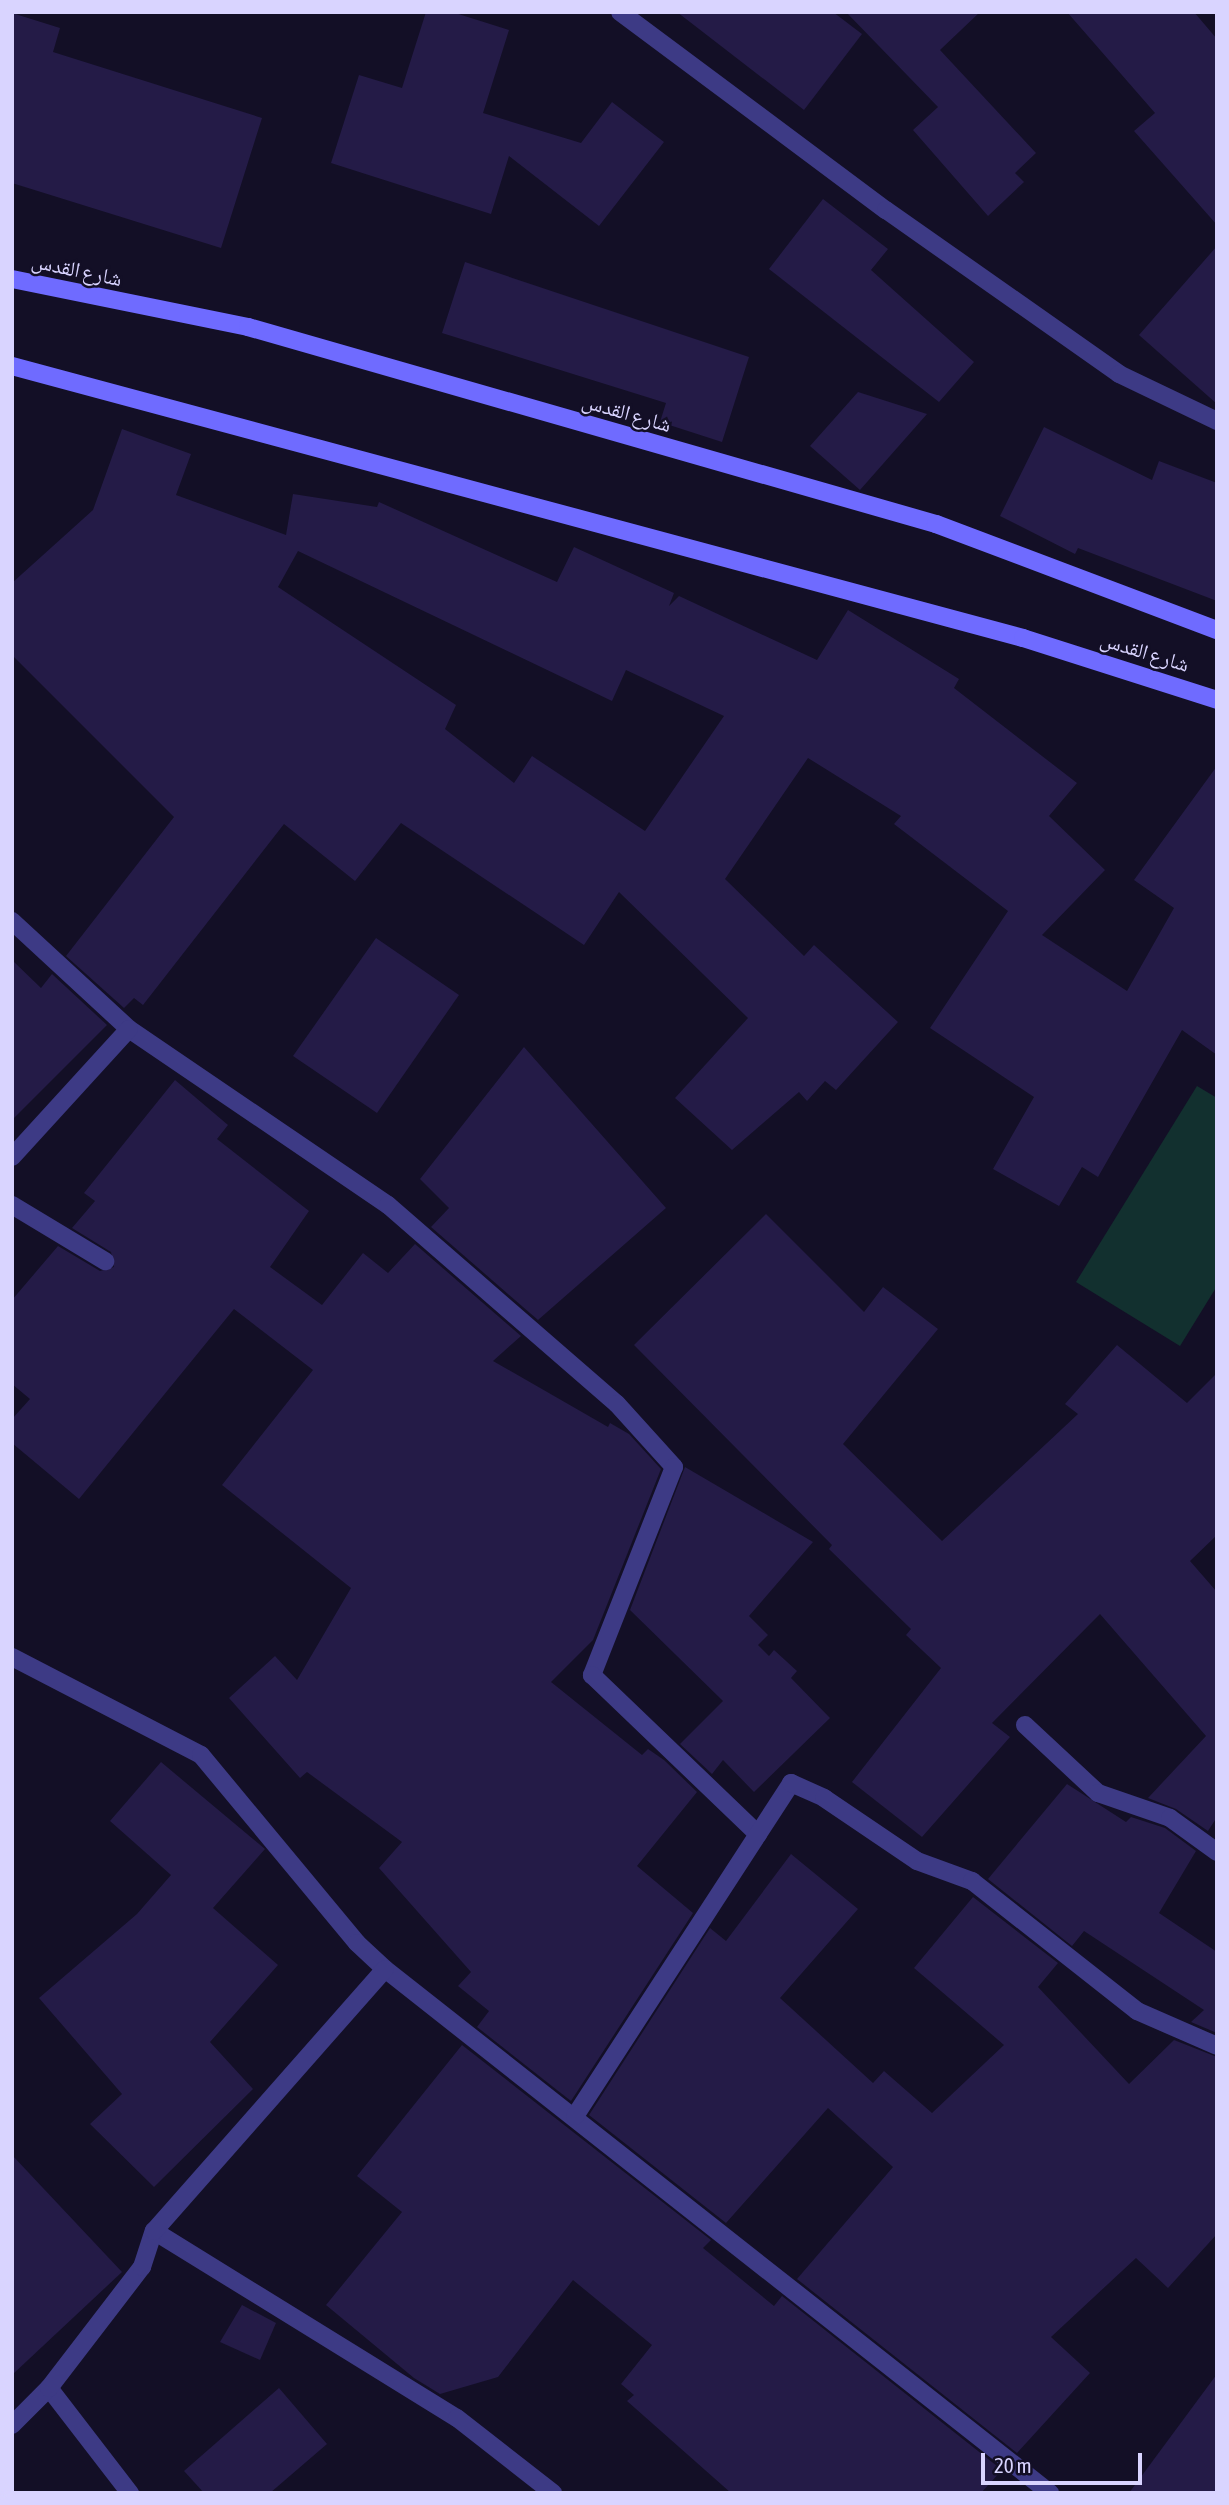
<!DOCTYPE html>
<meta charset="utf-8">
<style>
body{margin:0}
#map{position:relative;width:1229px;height:2505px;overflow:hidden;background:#130f26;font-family:"Asap Condensed","Noto Naskh Arabic",sans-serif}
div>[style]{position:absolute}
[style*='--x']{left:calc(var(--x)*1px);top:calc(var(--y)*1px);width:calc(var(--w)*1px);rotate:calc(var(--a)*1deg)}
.green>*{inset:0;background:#12302f}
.building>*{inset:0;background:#241b47}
.street>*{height:18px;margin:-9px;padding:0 9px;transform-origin:9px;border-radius:9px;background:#3d3a85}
.secondary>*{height:18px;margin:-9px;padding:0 9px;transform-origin:9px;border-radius:9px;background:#6f6bff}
span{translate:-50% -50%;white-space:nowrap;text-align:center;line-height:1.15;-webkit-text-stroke:5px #130f26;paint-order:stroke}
.street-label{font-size:21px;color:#d9d4ff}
.frame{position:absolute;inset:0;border:14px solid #d9d4ff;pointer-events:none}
.scale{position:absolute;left:981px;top:2453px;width:161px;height:32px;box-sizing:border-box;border:4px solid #d9d4ff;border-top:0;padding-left:9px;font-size:21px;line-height:24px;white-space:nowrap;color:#d9d4ff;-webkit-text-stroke:5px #130f26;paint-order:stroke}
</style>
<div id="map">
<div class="green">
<i style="clip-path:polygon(1197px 1086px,1217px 1098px,1217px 1286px,1180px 1346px,1076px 1282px)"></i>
</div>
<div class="building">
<i style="clip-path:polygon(426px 12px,452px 12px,509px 30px,483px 113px,581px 143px,612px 102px,664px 142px,599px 226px,509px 156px,491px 214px,331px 163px,359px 75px,402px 88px)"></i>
<i style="clip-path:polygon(677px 12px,833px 12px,862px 34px,804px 110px)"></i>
<i style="clip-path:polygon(846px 12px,980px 12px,940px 50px,1036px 153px,1015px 173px,1024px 182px,988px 216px,913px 130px,938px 107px)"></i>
<i style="clip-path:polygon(1067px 12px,1194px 12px,1217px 39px,1217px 225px,1134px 131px,1155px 113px)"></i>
<i style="clip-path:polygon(12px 13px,60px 28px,53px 52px,262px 118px,221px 248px,12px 183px)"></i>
<i style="clip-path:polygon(823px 199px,888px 249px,871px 270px,974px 362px,939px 402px,769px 269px)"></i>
<i style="clip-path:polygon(1217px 246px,1217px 404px,1139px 335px)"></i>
<i style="clip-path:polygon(465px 262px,749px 357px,722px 442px,660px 422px,666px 403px,442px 333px)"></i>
<i style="clip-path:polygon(858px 392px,927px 414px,860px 490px,810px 446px)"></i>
<i style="clip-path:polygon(1044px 427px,1152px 480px,1159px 461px,1217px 483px,1217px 601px,1078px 548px,1075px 554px,1000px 516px)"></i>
<i style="clip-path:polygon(evenodd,122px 429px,191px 454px,176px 495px,286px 535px,293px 494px,377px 507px,379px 502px,557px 582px,574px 547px,674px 593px,669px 606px,679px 596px,817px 660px,848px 610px,959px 679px,954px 688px,1077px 783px,1049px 816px,1105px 870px,1042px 935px,1127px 991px,1174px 908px,1134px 880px,1217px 766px,1217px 1055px,1182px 1030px,1098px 1177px,1082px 1167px,1059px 1206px,993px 1169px,1034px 1097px,930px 1028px,1008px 911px,894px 824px,901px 816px,808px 758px,725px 879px,804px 956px,814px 945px,898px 1022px,836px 1090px,825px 1081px,807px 1101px,799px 1092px,732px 1150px,675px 1098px,748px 1018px,619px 892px,584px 945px,401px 823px,355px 881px,284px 824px,143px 1005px,134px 998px,124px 1008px,66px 956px,174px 817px,12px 655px,12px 583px,93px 510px,122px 429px,298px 551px,612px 701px,626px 670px,724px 716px,645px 831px,532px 756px,514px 783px,445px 729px,456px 705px,278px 587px,298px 551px)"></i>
<i style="clip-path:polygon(376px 938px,459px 995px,377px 1113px,293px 1056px)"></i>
<i style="clip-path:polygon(12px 960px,41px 988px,52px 974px,107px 1025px,12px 1120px)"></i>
<i style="clip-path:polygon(524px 1047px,666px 1208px,538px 1320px,431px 1227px,449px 1208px,420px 1179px)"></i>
<i style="clip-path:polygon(175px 1080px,228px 1125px,217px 1139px,309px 1211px,270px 1267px,322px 1305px,363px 1253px,388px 1273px,415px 1244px,521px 1336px,493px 1361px,608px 1427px,610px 1423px,629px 1434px,661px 1469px,593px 1640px,551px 1682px,642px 1755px,648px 1749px,664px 1760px,697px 1792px,637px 1866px,693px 1913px,571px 2101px,477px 2027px,489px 2011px,458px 1986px,471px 1972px,379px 1868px,402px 1842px,307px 1772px,300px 1778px,229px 1698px,275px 1656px,297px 1680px,351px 1588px,222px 1485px,313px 1370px,234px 1309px,79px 1499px,12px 1443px,12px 1419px,30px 1399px,12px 1384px,12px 1300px,58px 1246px,100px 1271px,114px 1267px,111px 1252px,72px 1228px,95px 1201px,84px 1193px)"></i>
<i style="clip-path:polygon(766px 1214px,864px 1312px,883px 1287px,938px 1329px,843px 1444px,942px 1541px,1078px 1414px,1065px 1404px,1117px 1345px,1187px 1403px,1217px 1373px,1217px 1535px,1190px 1561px,1217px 1592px,1217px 1817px,1208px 1831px,1176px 1809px,1148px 1798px,1206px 1736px,1100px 1614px,992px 1723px,1010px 1737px,922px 1837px,852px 1782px,941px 1668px,906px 1635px,911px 1629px,829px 1549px,832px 1545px,634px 1345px)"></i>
<i style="clip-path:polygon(685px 1467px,813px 1542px,749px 1616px,768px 1635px,758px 1645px,769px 1656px,774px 1650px,797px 1671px,791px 1678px,830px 1718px,754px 1792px,723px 1760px,712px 1774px,680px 1744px,723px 1701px,630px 1610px)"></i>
<i style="clip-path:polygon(161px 1762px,265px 1849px,213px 1908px,278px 1965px,210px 2042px,253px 2089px,154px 2187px,90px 2124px,122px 2094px,39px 1998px,137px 1914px,171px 1875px,110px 1821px)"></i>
<i style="clip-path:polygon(1067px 1784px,1126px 1822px,1131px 1817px,1165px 1828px,1196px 1851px,1159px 1913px,1217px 1952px,1217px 2033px,1191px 2022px,1204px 2010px,1084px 1931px,1072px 1946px,988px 1879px)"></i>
<i style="clip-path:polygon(791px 1854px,858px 1909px,780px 1998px,873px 2083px,884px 2071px,932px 2113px,1004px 2045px,914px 1968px,973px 1897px,1058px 1963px,1038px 1987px,1129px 2084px,1174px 2040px,1217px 2057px,1217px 2234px,1168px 2288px,1136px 2258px,1051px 2337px,1090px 2373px,1017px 2453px,797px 2279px,893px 2167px,828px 2108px,726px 2223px,589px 2115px,710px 1928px,726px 1941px)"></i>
<i style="clip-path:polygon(462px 2045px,711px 2240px,703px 2248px,774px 2306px,782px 2296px,1002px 2470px,981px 2493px,731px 2493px,627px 2401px,634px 2395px,621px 2384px,652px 2345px,573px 2280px,498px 2377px,440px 2394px,414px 2378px,326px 2305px,402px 2212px,357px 2176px)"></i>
<i style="clip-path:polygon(12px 2155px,122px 2272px,12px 2375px)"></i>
<i style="clip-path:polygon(242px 2305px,276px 2323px,260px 2360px,220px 2342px)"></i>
<i style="clip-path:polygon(1217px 2374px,1217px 2493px,1129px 2493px)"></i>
<i style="clip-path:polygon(279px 2388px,327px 2444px,270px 2493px,204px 2493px,184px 2471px)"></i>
</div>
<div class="street">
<i style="--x:620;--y:12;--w:332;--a:36.7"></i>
<i style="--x:886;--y:210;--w:285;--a:35.1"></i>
<i style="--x:1119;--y:374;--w:109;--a:25.6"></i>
<i style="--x:12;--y:921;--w:159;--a:42.7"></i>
<i style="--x:129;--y:1029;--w:313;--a:34.2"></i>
<i style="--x:388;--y:1205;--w:303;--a:41"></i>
<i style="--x:617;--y:1404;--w:85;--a:47.9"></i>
<i style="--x:674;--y:1467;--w:224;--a:111.5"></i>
<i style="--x:592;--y:1675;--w:230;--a:43.8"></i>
<i style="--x:12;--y:1157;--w:173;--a:-47.6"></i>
<i style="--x:12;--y:1205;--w:109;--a:31.1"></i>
<i style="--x:12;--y:1657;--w:213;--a:27.4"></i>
<i style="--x:201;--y:1755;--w:244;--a:50.3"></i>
<i style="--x:357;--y:1943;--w:38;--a:43"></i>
<i style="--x:385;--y:1969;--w:847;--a:38.24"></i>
<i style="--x:1025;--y:1725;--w:100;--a:43"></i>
<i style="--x:1098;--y:1793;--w:76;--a:19.1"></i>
<i style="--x:1170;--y:1818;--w:58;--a:35.9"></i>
<i style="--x:575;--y:2116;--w:397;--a:-57"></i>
<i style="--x:791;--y:1783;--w:36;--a:24"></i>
<i style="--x:824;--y:1798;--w:112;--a:34.1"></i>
<i style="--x:917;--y:1861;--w:59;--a:20"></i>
<i style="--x:972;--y:1881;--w:210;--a:38.2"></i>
<i style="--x:1137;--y:2011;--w:87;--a:23.6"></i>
<i style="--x:154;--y:2231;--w:356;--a:31.7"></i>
<i style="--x:457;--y:2418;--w:122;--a:38"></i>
<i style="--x:49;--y:2388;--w:133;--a:52.4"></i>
<i style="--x:12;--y:2425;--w:52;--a:-45"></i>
<i style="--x:49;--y:2388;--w:153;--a:-52.5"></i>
<i style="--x:142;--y:2267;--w:38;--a:-72"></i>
<i style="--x:154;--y:2231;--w:349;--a:-48.6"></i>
</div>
<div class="secondary">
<i style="--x:12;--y:279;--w:241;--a:11.5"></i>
<i style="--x:248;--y:327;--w:716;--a:15.98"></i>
<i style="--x:936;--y:524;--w:300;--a:20.7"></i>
<i style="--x:12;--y:366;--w:1047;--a:15.06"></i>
<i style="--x:1023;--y:638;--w:204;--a:17.7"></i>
</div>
<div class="street-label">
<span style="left:77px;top:269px;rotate:12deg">شارع القدس</span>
<span style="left:627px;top:412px;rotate:16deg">شارع القدس</span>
<span style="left:1145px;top:651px;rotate:17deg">شارع القدس</span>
</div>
<div class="frame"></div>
<div class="scale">20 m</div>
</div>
